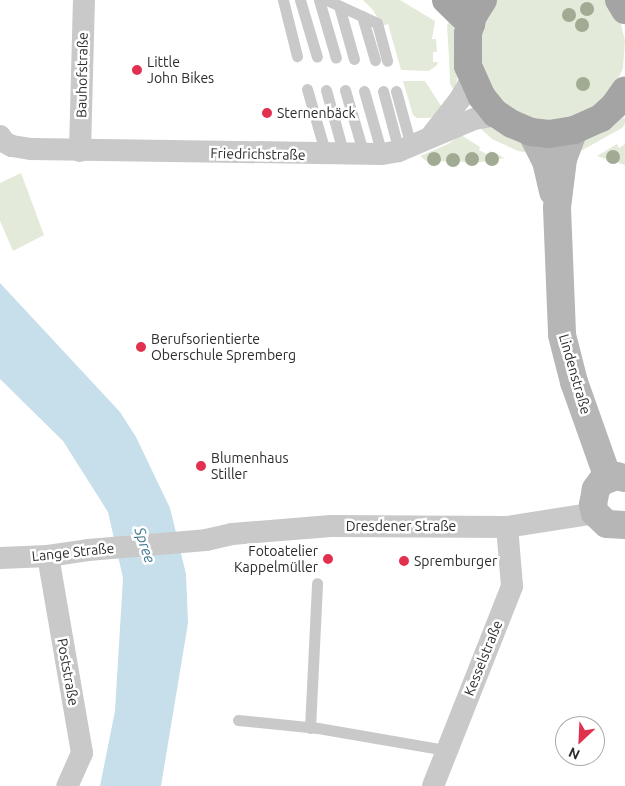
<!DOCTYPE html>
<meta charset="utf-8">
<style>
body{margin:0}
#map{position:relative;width:625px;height:786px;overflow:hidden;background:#fff;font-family:Ubuntu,sans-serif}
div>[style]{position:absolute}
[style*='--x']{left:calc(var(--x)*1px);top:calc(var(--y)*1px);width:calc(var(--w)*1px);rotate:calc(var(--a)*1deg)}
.green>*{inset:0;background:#e4eada}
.water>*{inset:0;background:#c6dfea}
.lane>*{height:11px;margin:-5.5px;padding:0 5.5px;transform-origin:5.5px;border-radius:5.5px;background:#c9c9c9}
.street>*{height:22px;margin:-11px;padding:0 11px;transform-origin:11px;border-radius:11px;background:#c9c9c9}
.secondary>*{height:28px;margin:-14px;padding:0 14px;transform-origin:14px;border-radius:14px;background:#b6b6b6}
.primary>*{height:28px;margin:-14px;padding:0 14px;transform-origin:14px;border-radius:14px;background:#a4a4a4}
.trees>*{width:14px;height:14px;margin:-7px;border-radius:50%;background:#a1ab93}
.dots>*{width:14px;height:14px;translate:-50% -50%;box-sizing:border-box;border:2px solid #fff;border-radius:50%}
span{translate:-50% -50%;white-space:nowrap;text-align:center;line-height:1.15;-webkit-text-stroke:5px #fff;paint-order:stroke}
.poi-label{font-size:14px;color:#2c2c2c}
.left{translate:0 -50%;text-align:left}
.right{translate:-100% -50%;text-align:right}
.street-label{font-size:14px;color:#2c2c2c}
.water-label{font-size:15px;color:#3d758c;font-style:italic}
.north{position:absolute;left:555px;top:716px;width:50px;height:50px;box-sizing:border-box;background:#fff;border:1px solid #ababab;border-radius:50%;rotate:205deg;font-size:14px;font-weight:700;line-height:20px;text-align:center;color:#2c2c2c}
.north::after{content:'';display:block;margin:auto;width:18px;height:22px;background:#e1314f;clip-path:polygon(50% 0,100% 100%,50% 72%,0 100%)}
</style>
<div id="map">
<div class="green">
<i style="clip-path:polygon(363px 0,400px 0,435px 21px,432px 39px,436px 39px,437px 52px,433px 52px,433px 62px,438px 62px,437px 65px,429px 71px,401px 70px,388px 24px,382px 26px,373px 10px)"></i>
<i style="clip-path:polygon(495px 0,607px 0,620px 20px,625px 41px,623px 68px,613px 91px,597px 108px,575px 119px,544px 123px,500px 105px,476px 65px,482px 17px)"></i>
<i style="clip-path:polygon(451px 19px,456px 35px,459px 73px,454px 90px,450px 84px,449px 57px,447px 25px)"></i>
<i style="clip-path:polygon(403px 81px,425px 81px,443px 109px,430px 118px,417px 118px,413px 115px)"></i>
<i style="clip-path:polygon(618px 118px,625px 118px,625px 124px,622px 128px,579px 152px,581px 142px)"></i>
<i style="clip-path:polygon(487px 127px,499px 130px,520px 140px,529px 153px,518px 151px,492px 139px,480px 128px)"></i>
<i style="clip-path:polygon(461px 135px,480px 147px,479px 150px,488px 155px,490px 151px,505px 158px,480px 162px,426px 161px,420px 156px,448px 144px)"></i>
<i style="clip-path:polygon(617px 144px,619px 148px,625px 144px,625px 165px,597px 156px)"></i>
<i style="clip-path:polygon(21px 173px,44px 235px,13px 251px,0 221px,0 183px)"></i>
</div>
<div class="water">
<i style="clip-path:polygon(0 283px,120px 412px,136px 437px,170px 508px,186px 574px,188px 623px,161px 786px,100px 786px,115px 711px,123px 578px,108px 512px,63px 441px,0 379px)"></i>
</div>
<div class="lane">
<i style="--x:283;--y:0;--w:58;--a:76"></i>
<i style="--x:300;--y:0;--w:59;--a:73.4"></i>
<i style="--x:319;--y:0;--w:60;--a:73.7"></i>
<i style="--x:327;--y:0;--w:55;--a:24.7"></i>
<i style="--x:377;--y:23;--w:39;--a:75"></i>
<i style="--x:339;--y:6;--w:55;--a:74.2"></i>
<i style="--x:362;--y:16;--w:46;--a:73.5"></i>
<i style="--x:307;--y:89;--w:69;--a:73.9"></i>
<i style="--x:326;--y:90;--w:67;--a:74.5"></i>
<i style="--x:345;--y:90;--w:68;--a:73.7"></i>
<i style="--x:364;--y:91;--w:66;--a:74.1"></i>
<i style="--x:383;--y:91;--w:62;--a:75.1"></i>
<i style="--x:396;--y:91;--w:57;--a:74.7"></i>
<i style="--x:238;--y:720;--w:80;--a:5.7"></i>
<i style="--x:318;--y:728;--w:130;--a:9.8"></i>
<i style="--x:310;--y:728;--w:145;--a:-87.2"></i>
</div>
<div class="street">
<i style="--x:432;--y:135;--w:46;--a:-52.1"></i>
<i style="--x:460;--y:99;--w:24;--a:-60"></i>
<i style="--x:0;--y:136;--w:7;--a:56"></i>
<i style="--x:4;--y:142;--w:9;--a:27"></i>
<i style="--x:12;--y:146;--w:20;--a:9"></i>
<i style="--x:32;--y:149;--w:350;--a:0.8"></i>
<i style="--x:382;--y:154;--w:17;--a:-10"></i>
<i style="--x:399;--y:151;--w:82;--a:-23.1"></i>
<i style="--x:474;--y:119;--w:25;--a:-9"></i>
<i style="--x:80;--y:151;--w:151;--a:-88.5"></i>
<i style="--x:48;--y:556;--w:200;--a:80.2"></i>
<i style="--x:82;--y:753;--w:36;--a:114"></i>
<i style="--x:0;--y:558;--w:48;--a:-2.4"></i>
<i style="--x:48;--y:556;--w:40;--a:-8.5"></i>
<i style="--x:88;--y:550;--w:118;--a:-4.8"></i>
<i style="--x:206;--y:540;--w:27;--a:-13"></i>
<i style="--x:232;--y:534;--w:99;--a:-4.6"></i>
<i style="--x:331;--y:526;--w:176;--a:0.3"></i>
<i style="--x:507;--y:527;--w:89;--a:-9"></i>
<i style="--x:433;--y:786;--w:215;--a:-68.4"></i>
<i style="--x:512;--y:586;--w:59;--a:-94.8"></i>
</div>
<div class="secondary">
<i style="--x:574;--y:130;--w:31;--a:111"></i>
<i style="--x:563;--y:159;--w:49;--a:97"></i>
<i style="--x:557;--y:208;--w:127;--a:87.7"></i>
<i style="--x:562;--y:335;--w:49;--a:75.7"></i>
<i style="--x:574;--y:382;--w:102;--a:70.5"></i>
<i style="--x:531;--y:132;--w:33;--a:63"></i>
<i style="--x:546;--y:161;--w:32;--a:77"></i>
<i style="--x:625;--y:478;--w:9;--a:-167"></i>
<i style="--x:616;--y:476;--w:16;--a:158"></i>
<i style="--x:601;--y:482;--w:9;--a:126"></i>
<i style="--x:596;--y:489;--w:16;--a:101"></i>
<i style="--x:593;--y:505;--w:8;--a:76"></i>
<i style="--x:595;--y:513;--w:16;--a:43"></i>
<i style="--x:607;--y:524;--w:18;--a:3"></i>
</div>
<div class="primary">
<i style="--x:446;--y:0;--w:35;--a:44"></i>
<i style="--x:483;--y:0;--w:19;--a:122"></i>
<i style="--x:473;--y:16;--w:18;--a:106"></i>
<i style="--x:468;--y:33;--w:33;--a:90"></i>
<i style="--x:468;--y:66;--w:34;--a:66"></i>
<i style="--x:482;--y:97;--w:21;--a:51"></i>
<i style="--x:495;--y:113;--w:20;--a:33"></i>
<i style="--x:512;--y:124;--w:21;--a:23"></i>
<i style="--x:531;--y:132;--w:18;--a:6"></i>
<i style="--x:549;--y:134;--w:25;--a:-9"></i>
<i style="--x:574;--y:130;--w:30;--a:-24"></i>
<i style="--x:601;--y:118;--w:18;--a:-43"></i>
<i style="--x:614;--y:106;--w:19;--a:-55"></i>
<i style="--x:619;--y:0;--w:12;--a:59"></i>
</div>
<div class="trees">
<i style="left:587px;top:9px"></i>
<i style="left:569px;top:15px"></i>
<i style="left:582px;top:25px"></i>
<i style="left:583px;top:84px"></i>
<i style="left:613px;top:157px"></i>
<i style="left:434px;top:159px"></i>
<i style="left:472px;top:159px"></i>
<i style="left:492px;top:159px"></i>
<i style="left:453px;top:160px"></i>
</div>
<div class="dots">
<i style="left:137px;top:70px;background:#e1314f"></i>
<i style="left:267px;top:113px;background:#e1314f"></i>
<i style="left:141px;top:347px;background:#e1314f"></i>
<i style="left:201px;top:466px;background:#e1314f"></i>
<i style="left:328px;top:559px;background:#e1314f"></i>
<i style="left:404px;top:561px;background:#e1314f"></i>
</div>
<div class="poi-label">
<span class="left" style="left:147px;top:70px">Little<br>John Bikes</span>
<span class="left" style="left:277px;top:113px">Sternenbäck</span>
<span class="left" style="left:151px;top:347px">Berufsorientierte<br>Oberschule Spremberg</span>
<span class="left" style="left:211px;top:466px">Blumenhaus<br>Stiller</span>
<span class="right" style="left:318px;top:559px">Fotoatelier<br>Kappelmüller</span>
<span class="left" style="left:414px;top:561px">Spremburger</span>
</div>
<div class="street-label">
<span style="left:82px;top:75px;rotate:-89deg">Bauhofstraße</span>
<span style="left:258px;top:154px;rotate:1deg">Friedrichstraße</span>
<span style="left:575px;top:374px;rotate:74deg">Lindenstraße</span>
<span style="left:401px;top:526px">Dresdener Straße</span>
<span style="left:73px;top:552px;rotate:-6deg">Lange Straße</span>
<span style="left:483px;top:658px;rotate:-68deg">Kesselstraße</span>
<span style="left:68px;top:672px;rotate:80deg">Poststraße</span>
</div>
<div class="water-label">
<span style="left:145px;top:545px;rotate:72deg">Spree</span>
</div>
<div class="north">N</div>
</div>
